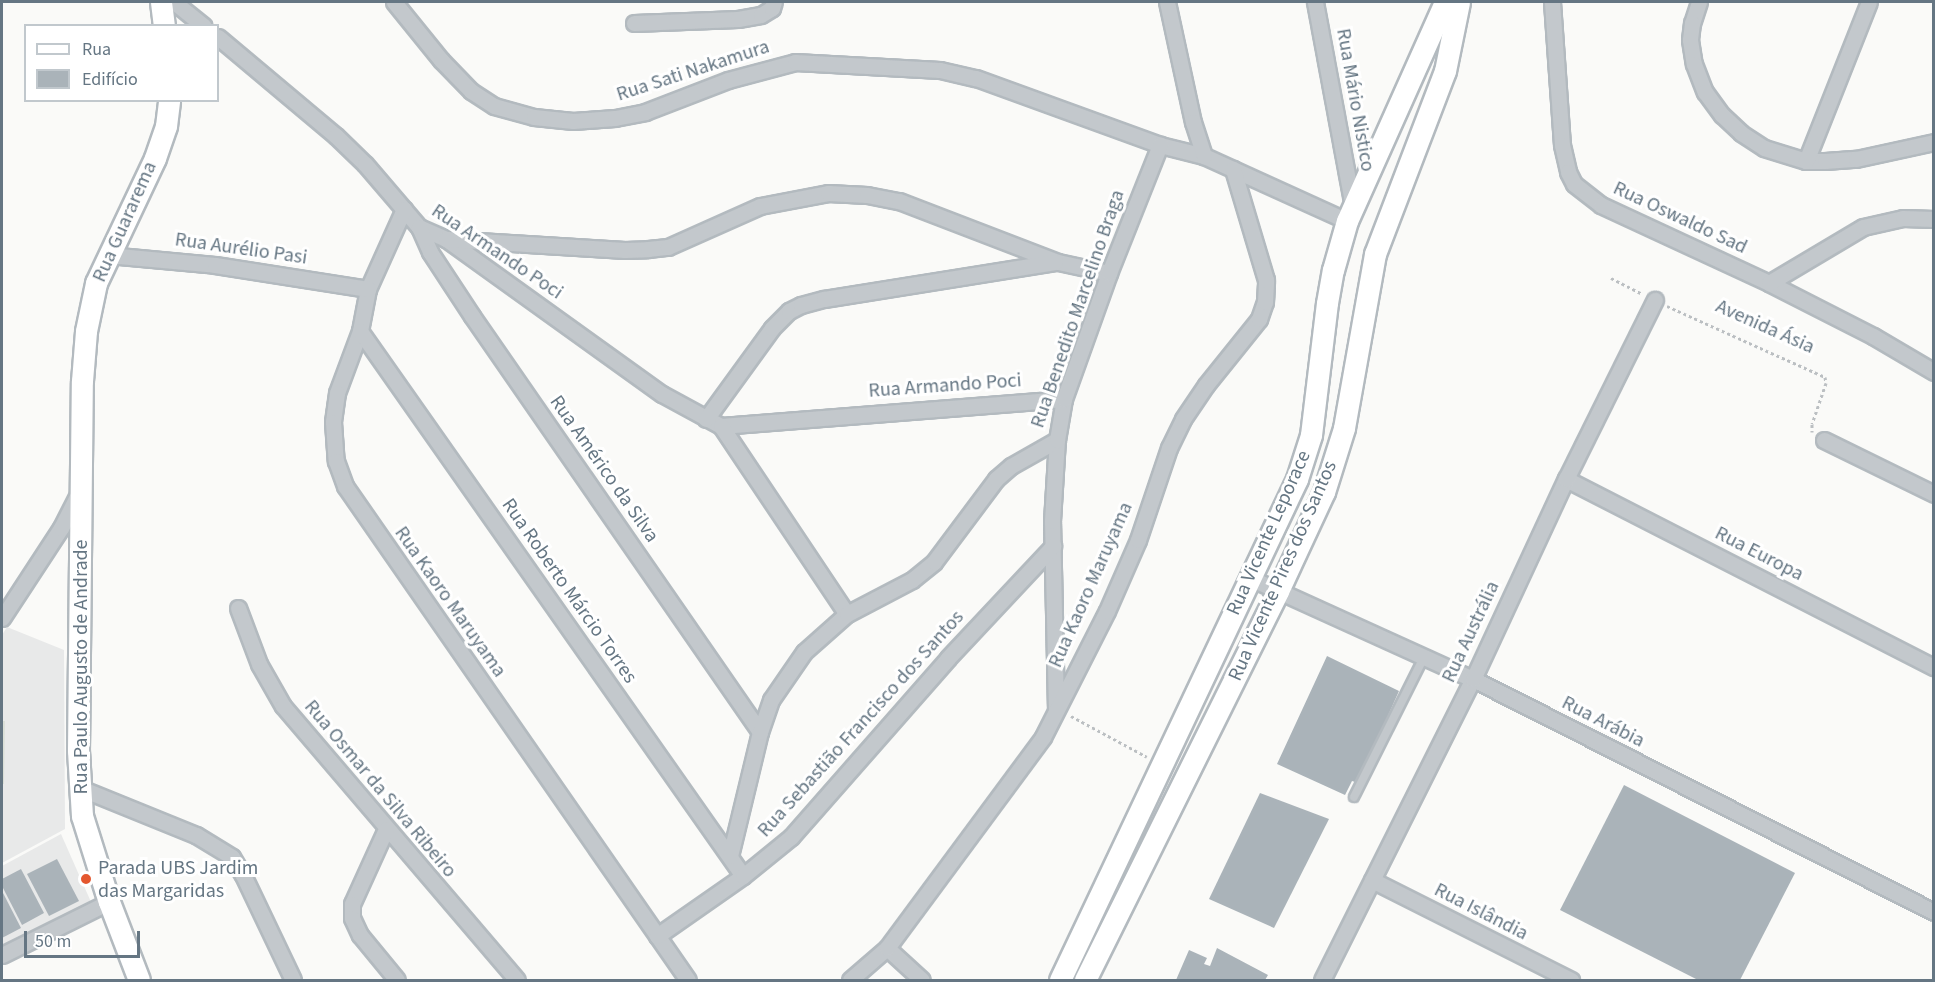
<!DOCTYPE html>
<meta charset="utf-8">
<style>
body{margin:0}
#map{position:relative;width:1935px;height:982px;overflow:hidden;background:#fafaf8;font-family:"Source Sans 3",sans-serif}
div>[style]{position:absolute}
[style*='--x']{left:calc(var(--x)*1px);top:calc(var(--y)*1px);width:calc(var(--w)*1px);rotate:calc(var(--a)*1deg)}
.built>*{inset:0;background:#e8e9e9}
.green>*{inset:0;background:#dadfd7}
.building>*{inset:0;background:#aab3b9}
.path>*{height:3px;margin-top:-1.5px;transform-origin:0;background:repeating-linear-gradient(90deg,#bbbfc2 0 3px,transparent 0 6px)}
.roads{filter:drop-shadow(2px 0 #b3babf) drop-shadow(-2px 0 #b3babf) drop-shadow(0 2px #b3babf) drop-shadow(0 -2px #b3babf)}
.lane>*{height:8px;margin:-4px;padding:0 4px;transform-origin:4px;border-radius:4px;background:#c3c8cc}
.street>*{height:15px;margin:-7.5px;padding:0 7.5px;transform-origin:7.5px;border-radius:7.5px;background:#c3c8cc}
.secondary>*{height:21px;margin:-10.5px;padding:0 10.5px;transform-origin:10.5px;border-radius:10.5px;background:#fff}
.dots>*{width:16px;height:16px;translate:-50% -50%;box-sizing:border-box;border:3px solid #fff;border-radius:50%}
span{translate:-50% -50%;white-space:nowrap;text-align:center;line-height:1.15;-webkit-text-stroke:6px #fff;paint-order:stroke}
.street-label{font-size:20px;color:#657683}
.poi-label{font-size:20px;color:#657683}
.left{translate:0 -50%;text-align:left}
.frame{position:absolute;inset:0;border:3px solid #657683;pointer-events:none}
.legend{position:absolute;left:24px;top:24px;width:195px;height:78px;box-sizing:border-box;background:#fff;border:2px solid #c1c8cd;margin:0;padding:8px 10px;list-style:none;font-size:18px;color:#657683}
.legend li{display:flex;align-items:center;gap:12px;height:30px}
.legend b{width:30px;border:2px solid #c1c8cd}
.scale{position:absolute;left:24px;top:931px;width:116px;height:27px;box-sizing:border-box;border:3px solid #657683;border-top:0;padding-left:8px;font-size:18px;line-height:21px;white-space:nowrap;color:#657683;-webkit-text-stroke:4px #fff;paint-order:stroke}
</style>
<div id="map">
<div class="built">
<i style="clip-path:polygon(7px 627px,64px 650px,65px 829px,2px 863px,2px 635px)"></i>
<i style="clip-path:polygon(61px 834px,91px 902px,2px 946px,2px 866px)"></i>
</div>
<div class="green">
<i style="clip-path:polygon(2px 721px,5px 721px,4px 784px,2px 784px)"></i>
</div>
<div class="building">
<i style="clip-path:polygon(1327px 656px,1399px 691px,1358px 783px,1352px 781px,1345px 795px,1277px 764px)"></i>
<i style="clip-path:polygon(1624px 785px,1795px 873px,1740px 980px,1698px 980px,1560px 910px)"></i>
<i style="clip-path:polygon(1260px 793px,1329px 819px,1274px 928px,1209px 899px)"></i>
<i style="clip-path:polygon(57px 859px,79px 901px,49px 916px,27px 874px)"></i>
<i style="clip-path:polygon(21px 869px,44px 913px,22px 925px,2px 886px,2px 879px)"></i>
<i style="clip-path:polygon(2px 891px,21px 928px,2px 938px)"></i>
<i style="clip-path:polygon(1217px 948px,1268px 975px,1265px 980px,1176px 980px,1189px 950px,1207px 958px,1204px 964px,1210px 966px)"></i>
</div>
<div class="path">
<i style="--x:1611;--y:278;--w:35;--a:27"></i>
<i style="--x:1667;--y:306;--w:173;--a:24.2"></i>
<i style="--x:1825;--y:377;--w:6;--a:81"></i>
<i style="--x:1826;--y:383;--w:43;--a:108.9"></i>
<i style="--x:1812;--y:424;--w:8;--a:90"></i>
<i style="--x:1071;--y:716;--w:86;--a:28.3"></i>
</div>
<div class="roads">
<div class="lane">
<i style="--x:1354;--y:797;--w:157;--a:-63.4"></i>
</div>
<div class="street">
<i style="--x:174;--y:2;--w:38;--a:39"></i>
<i style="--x:394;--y:2;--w:75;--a:51"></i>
<i style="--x:441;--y:60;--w:43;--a:45.9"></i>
<i style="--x:471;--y:91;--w:27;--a:33"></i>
<i style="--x:494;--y:106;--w:41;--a:15.4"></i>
<i style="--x:534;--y:117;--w:39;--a:6"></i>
<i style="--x:573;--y:121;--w:42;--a:-4.1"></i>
<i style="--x:615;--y:118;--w:31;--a:-11"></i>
<i style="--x:645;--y:112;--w:89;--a:-21.1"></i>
<i style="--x:728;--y:80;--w:69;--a:-15"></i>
<i style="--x:795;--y:62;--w:145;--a:3.2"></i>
<i style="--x:940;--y:70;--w:37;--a:13"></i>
<i style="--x:976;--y:78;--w:196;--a:20"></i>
<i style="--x:1160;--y:145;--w:45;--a:14"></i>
<i style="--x:1204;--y:156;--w:157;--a:24.4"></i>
<i style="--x:1167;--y:2;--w:123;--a:77.8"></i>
<i style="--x:1193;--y:122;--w:36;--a:72"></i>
<i style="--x:1315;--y:2;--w:208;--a:79.5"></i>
<i style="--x:1552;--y:2;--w:143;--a:86"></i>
<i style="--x:1562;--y:145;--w:28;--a:77"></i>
<i style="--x:1568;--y:172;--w:13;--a:63"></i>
<i style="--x:1574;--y:184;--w:34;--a:38"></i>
<i style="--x:1601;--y:205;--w:185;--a:24.9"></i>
<i style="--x:1769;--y:283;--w:117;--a:27"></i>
<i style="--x:1873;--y:336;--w:71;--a:30.5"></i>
<i style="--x:1699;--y:2;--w:22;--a:108"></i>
<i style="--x:1692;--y:23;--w:17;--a:97"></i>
<i style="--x:1690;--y:40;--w:24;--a:81"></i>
<i style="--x:1694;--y:64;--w:30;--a:69"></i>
<i style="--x:1705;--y:92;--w:29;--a:54"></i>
<i style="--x:1722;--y:115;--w:26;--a:43"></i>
<i style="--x:1741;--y:133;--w:27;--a:33"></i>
<i style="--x:1764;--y:148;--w:44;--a:17.2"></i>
<i style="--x:1806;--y:161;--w:19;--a:0"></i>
<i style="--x:1825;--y:161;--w:31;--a:-4"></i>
<i style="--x:1856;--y:159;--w:80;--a:-12.3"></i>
<i style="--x:634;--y:23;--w:104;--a:-2.2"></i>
<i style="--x:738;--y:19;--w:23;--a:-10"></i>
<i style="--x:761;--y:15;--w:13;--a:-32"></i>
<i style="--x:772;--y:8;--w:6;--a:-72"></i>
<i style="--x:218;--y:37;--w:154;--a:40"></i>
<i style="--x:336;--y:136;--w:40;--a:44"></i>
<i style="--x:365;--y:164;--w:83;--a:49.4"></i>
<i style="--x:419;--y:227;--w:30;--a:24"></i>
<i style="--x:446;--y:239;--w:266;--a:35.7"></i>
<i style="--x:662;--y:394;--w:67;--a:28.5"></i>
<i style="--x:721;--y:426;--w:344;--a:-4.5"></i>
<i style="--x:1806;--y:161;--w:171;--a:-68.4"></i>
<i style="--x:404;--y:209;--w:88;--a:114.2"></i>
<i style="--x:368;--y:289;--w:43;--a:100.8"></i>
<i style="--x:360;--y:331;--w:66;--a:110.4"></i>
<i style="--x:337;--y:393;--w:29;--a:98"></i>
<i style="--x:333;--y:422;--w:39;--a:86"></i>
<i style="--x:336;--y:461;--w:27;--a:70"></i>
<i style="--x:345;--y:486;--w:601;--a:55.23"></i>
<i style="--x:419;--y:227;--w:27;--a:66"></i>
<i style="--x:430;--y:252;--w:77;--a:56.7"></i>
<i style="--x:472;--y:316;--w:506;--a:55.3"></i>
<i style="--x:446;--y:239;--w:179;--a:3.5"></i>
<i style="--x:625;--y:250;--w:23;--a:-2"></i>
<i style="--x:648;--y:249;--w:20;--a:-6"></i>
<i style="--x:668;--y:247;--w:101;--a:-24"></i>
<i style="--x:760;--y:206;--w:69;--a:-10.8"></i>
<i style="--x:828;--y:193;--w:39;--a:3"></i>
<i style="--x:867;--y:195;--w:33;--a:11"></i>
<i style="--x:899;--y:201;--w:170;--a:21"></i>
<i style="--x:1058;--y:262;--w:52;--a:12.2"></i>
<i style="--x:108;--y:255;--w:107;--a:5.3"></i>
<i style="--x:215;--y:265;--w:155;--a:8.9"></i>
<i style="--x:1769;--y:283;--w:109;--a:-30.8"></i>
<i style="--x:1863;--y:227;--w:41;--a:-12.7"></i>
<i style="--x:1903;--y:218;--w:31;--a:2"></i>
<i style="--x:360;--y:331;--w:666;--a:54.9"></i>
<i style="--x:706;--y:419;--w:112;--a:-54"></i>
<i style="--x:772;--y:328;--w:24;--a:-45"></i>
<i style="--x:789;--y:311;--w:13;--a:-27"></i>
<i style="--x:801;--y:305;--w:24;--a:-15"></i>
<i style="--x:824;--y:299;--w:234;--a:-9.1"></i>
<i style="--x:721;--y:426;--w:226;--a:56.2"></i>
<i style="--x:1824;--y:440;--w:123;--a:26.1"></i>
<i style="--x:1566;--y:479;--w:413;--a:27.1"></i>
<i style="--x:1250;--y:578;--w:245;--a:24.4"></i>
<i style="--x:1473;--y:679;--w:517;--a:26.81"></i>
<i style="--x:238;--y:608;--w:60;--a:69.4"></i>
<i style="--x:259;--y:664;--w:48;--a:60.3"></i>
<i style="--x:283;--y:706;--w:360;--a:49.5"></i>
<i style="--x:2;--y:618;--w:108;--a:-56.8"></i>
<i style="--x:61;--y:528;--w:39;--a:-63"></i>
<i style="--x:1056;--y:710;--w:189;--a:-91.2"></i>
<i style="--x:1052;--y:521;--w:81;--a:-86.5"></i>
<i style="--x:80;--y:788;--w:125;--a:22.1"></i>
<i style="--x:196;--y:835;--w:42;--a:31.4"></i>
<i style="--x:232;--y:857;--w:21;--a:59"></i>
<i style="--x:243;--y:875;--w:116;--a:64.5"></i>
<i style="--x:386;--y:829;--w:82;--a:114.4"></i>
<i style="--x:352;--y:904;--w:14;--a:90"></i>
<i style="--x:352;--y:918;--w:19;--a:65"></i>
<i style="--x:360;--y:935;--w:58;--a:50.6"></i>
<i style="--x:730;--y:856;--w:128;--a:-76.4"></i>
<i style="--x:760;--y:732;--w:34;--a:-71"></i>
<i style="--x:771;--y:700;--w:58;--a:-55.5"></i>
<i style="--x:804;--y:652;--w:57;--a:-41.5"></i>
<i style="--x:847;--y:614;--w:73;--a:-27.6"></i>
<i style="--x:912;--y:580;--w:28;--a:-39"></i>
<i style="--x:934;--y:562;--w:104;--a:-53.2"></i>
<i style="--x:996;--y:479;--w:20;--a:-41"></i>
<i style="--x:1011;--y:466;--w:53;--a:-29.5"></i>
<i style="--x:1057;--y:440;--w:42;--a:-80.3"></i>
<i style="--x:1064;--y:399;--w:134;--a:-70.3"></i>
<i style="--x:1109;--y:273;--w:138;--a:-68.3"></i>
<i style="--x:1372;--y:880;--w:223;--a:26.7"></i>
<i style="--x:657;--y:936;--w:105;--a:-34.9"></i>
<i style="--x:743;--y:876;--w:62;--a:-39.1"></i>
<i style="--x:791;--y:837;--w:238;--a:-48.7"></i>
<i style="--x:948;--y:658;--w:154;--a:-46.8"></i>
<i style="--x:887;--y:948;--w:47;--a:42.4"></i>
<i style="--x:2;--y:955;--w:119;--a:-26.4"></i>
<i style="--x:850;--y:980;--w:49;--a:-40.9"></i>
<i style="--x:887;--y:948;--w:262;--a:-53.5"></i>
<i style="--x:1043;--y:737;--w:141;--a:-63.1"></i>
<i style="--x:1107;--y:611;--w:77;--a:-66.4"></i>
<i style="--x:1138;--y:540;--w:97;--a:-71.4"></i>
<i style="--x:1169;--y:448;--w:32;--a:-64"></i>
<i style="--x:1183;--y:419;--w:41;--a:-55.9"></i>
<i style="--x:1206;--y:385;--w:85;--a:-51.2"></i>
<i style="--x:1259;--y:319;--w:18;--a:-71"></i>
<i style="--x:1265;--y:302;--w:22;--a:-87"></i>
<i style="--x:1266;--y:280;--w:116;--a:-106.6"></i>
<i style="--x:1322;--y:980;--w:337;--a:-63.4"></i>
<i style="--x:1473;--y:679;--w:221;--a:-65.1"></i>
<i style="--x:1566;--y:479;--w:200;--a:-63.6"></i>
</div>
<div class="secondary">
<i style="--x:161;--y:2;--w:24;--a:83"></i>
<i style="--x:139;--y:980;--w:84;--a:-111"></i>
<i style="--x:109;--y:902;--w:90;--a:-107.4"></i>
<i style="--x:82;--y:816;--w:66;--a:-93.5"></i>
<i style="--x:78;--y:750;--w:369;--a:-89.4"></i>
<i style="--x:82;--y:381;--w:50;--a:-85.4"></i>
<i style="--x:86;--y:331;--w:49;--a:-78.2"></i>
<i style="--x:96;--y:283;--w:138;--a:-64.7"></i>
<i style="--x:155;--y:158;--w:34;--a:-71"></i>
<i style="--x:166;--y:126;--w:26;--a:-83"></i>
<i style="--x:1060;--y:980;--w:554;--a:-64.68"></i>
<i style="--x:1297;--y:479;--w:46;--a:-72.3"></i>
<i style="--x:1311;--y:435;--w:133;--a:-83.1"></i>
<i style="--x:1327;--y:303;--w:34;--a:-80"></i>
<i style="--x:1333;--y:270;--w:51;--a:-74.1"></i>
<i style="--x:1347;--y:221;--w:240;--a:-65.9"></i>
<i style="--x:1085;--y:980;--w:434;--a:-63.6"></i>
<i style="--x:1278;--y:591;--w:109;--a:-65.1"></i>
<i style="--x:1324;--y:492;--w:67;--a:-72.6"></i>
<i style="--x:1344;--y:428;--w:177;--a:-79.9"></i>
<i style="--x:1375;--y:254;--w:196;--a:-69.1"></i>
<i style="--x:1445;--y:71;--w:70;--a:-78.5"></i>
</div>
</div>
<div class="dots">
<i style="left:86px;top:879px;background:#e4572e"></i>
</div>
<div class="street-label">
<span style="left:693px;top:71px;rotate:-18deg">Rua Sati Nakamura</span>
<span style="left:1355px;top:100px;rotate:80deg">Rua Mário Nistico</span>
<span style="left:1680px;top:218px;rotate:25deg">Rua Oswaldo Sad</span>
<span style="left:125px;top:222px;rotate:-66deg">Rua Guararema</span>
<span style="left:241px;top:249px;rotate:8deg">Rua Aurélio Pasi</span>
<span style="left:497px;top:252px;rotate:34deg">Rua Armando Poci</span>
<span style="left:1078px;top:309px;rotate:-71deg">Rua Benedito Marcelino Braga</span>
<span style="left:1765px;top:327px;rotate:24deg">Avenida Ásia</span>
<span style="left:945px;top:386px;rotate:-4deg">Rua Armando Poci</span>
<span style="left:604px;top:469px;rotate:55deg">Rua Américo da Silva</span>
<span style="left:1269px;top:533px;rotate:-66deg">Rua Vicente Leporace</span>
<span style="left:1759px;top:554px;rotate:27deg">Rua Europa</span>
<span style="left:1283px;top:571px;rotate:-66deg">Rua Vicente Pires dos Santos</span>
<span style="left:1091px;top:585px;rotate:-66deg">Rua Kaoro Maruyama</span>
<span style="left:569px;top:591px;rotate:55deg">Rua Roberto Márcio Torres</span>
<span style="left:450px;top:602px;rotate:55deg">Rua Kaoro Maruyama</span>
<span style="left:1471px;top:632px;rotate:-65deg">Rua Austrália</span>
<span style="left:81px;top:667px;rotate:-90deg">Rua Paulo Augusto de Andrade</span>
<span style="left:1603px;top:722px;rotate:27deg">Rua Arábia</span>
<span style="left:861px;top:724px;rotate:-48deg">Rua Sebastião Francisco dos Santos</span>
<span style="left:380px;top:789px;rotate:50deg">Rua Osmar da Silva Ribeiro</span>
<span style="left:1481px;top:912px;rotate:27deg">Rua Islândia</span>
</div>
<div class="poi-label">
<span class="left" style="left:98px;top:880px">Parada UBS Jardim<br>das Margaridas</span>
</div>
<div class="frame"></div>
<ul class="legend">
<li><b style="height:8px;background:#fff"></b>Rua</li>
<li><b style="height:16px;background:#aab3b9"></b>Edifício</li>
</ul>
<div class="scale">50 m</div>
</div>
